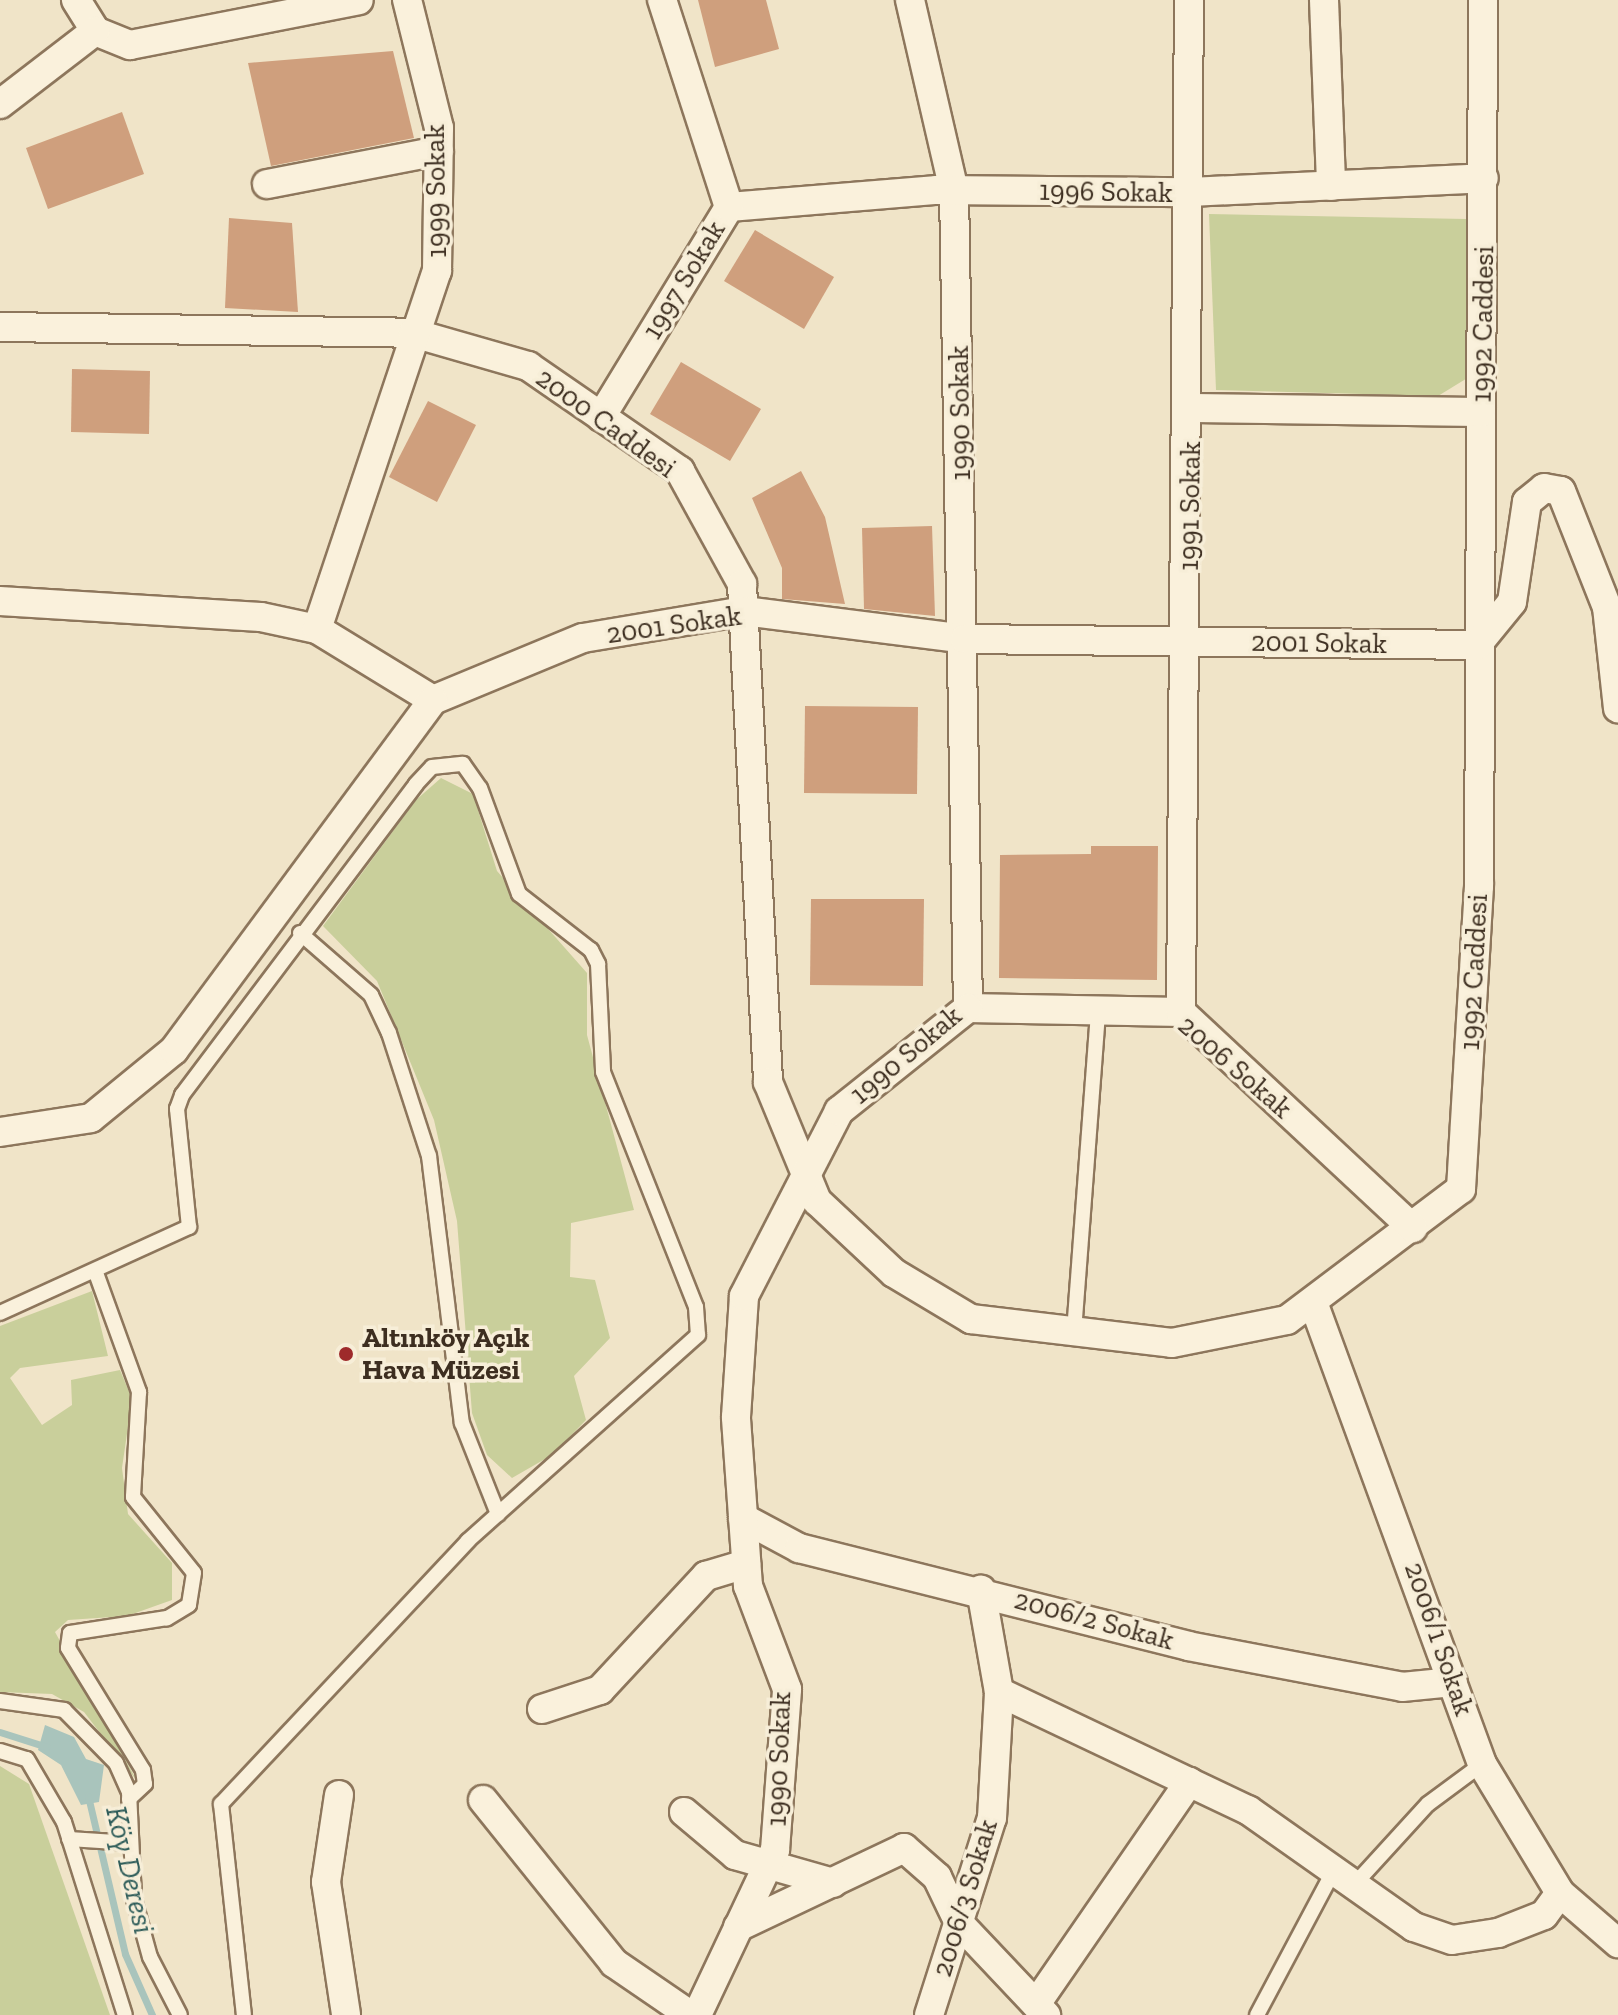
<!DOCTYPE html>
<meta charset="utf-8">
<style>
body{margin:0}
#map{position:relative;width:1618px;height:2015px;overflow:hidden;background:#f0e4c8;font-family:"Zilla Slab",serif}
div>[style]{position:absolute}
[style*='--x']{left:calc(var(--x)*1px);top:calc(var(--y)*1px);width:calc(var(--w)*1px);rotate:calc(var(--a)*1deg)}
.green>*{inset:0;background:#c9cf9b}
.water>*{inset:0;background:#a9c4bc}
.stream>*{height:7px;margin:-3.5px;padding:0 3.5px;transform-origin:3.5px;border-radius:3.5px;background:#a9c4bc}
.building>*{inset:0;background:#cf9f7d}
.roads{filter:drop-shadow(2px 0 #8d765c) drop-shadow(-2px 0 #8d765c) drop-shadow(0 2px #8d765c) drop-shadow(0 -2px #8d765c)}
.service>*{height:14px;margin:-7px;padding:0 7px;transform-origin:7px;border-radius:7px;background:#faf1dc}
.minor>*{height:28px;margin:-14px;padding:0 14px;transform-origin:14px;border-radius:14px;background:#faf1dc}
.dots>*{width:22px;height:22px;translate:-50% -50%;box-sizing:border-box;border:4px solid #f7eed8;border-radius:50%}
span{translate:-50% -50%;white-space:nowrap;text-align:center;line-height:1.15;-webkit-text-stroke:7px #f7eed8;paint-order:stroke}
.street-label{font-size:28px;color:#3d2e20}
.poi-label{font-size:28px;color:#3d2e20;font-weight:700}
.left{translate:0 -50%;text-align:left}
.water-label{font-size:30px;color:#2f5d5a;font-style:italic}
</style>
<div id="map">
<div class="green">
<i style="clip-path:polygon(1209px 214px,1466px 219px,1469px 377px,1438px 396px,1216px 390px)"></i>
<i style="clip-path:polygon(441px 778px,473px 794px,497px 871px,587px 973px,587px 1035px,634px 1210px,571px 1223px,570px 1277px,595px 1280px,610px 1338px,574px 1376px,586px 1420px,552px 1455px,512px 1478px,487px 1455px,472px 1413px,457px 1221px,434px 1120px,377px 981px,323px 926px,416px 800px)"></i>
<i style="clip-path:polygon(92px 1291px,108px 1356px,20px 1368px,10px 1378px,42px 1425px,72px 1405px,71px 1380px,120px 1370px,132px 1399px,122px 1468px,128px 1514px,172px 1563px,172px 1600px,127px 1616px,68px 1620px,55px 1632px,137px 1781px,84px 1712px,52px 1694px,0 1692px,0 1326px)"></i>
<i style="clip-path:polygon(0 1766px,29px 1784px,110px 2015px,0 2015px)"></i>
</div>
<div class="water">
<i style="clip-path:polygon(45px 1725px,74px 1737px,86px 1759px,104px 1765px,99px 1802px,81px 1805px,61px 1765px,38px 1750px)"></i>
</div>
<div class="stream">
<i style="--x:0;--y:1732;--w:49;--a:17.7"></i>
<i style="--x:88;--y:1796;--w:162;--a:76.8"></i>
<i style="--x:125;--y:1954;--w:67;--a:66.1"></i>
</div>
<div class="building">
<i style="clip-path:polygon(698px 0,766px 0,779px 49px,715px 67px)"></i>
<i style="clip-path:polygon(393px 51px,414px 138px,271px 166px,248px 63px)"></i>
<i style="clip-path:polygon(122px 112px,144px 174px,48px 209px,26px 148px)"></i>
<i style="clip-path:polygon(229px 218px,292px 223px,298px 312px,225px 308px)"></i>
<i style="clip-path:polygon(755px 230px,834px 277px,804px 329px,724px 281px)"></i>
<i style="clip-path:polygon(681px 362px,761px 409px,730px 461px,650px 414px)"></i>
<i style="clip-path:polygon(72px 369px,150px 371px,149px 434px,71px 432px)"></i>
<i style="clip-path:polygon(428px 401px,476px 425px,437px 502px,389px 477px)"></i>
<i style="clip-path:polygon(801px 471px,825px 517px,845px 604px,782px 599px,782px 568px,752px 498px)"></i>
<i style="clip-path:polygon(932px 526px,935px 616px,864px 609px,862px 528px)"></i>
<i style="clip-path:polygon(805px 706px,918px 707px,917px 794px,804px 793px)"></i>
<i style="clip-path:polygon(1091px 846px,1158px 846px,1157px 980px,999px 978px,1000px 855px,1091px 854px)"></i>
<i style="clip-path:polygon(811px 899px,924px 899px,923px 986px,810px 985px)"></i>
</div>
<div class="roads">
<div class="service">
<i style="--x:300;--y:933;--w:94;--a:41.1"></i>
<i style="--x:371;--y:995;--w:42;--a:64.7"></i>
<i style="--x:389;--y:1033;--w:129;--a:72"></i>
<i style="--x:429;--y:1156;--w:269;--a:83"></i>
<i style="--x:462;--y:1423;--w:98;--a:68.4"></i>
<i style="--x:96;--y:1273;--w:127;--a:70.1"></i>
<i style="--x:139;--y:1392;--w:105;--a:93.3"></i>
<i style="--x:133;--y:1497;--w:97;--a:51.2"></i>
<i style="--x:194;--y:1573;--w:32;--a:99"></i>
<i style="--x:189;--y:1605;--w:26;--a:149"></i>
<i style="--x:167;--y:1618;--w:98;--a:171.2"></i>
<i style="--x:70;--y:1633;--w:15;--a:98"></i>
<i style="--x:68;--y:1648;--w:143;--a:58.4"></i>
<i style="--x:143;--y:1770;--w:14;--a:82"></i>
<i style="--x:145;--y:1784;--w:22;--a:137"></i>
<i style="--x:0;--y:1313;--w:208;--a:-24.5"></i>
<i style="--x:189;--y:1227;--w:119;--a:-95.8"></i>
<i style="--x:177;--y:1109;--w:15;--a:-70"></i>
<i style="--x:182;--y:1095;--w:389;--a:-53"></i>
<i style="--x:416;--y:784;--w:23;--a:-47"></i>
<i style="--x:432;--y:767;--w:31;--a:-6"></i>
<i style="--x:463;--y:764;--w:29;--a:55"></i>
<i style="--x:480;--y:788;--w:113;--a:69.8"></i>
<i style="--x:519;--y:894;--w:91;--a:37.9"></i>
<i style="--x:591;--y:950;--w:16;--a:63"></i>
<i style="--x:598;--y:964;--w:108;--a:87.3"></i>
<i style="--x:603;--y:1072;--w:253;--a:68.4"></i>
<i style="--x:696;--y:1307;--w:28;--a:86"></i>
<i style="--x:698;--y:1335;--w:309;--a:138.2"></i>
<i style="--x:468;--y:1541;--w:361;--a:133.2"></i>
<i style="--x:221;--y:1804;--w:212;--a:83.8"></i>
<i style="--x:1074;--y:1332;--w:323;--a:-85.7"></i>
<i style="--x:0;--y:1701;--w:65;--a:8"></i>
<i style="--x:64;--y:1710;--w:74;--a:45.5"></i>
<i style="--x:116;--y:1763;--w:32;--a:66"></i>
<i style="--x:129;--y:1792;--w:107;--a:87.3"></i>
<i style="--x:134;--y:1899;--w:60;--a:74.6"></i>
<i style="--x:150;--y:1957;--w:65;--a:62.7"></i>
<i style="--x:0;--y:1751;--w:28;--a:17"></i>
<i style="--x:27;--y:1759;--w:73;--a:59.6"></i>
<i style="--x:64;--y:1822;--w:202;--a:72.5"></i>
<i style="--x:69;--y:1839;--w:62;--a:3.7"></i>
<i style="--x:1353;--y:1886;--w:111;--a:-47.6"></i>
<i style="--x:1428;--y:1804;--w:67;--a:-36.5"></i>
<i style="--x:1257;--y:2015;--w:162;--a:-62"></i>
</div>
<div class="minor">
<i style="--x:76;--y:0;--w:36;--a:58"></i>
<i style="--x:910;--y:0;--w:195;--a:77"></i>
<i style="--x:954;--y:190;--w:818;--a:89.02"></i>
<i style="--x:1324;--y:0;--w:186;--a:87.8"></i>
<i style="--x:95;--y:31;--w:38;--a:22"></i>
<i style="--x:130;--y:45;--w:233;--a:-11.1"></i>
<i style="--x:0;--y:104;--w:120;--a:-37.5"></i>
<i style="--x:267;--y:184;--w:175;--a:-10.9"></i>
<i style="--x:729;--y:207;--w:209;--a:-4.7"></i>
<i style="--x:937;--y:190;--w:253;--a:0.5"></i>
<i style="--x:1190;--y:192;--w:294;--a:-2.7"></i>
<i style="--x:0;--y:327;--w:413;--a:0.8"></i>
<i style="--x:413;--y:333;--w:120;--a:16"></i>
<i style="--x:528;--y:366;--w:185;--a:34.6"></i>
<i style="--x:680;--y:471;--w:129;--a:61.2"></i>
<i style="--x:742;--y:584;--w:499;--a:87"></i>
<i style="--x:768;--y:1082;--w:129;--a:67.6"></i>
<i style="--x:817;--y:1201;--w:105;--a:43.1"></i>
<i style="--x:894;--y:1273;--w:90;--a:30.9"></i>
<i style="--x:971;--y:1319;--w:202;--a:6.8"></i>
<i style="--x:1172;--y:1343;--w:117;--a:-11.3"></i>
<i style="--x:1287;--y:1320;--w:218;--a:-37"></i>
<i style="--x:1461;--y:1189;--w:304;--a:-86.6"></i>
<i style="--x:1479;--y:886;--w:886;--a:-89.74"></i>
<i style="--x:1191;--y:408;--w:290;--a:0.8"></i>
<i style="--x:601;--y:417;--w:246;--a:-58.6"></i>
<i style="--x:729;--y:207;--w:218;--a:-107.9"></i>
<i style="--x:0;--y:601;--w:261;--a:3.5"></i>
<i style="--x:261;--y:617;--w:57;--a:12.1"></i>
<i style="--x:317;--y:629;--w:136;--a:31.5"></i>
<i style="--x:433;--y:700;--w:162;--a:-22.5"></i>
<i style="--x:583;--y:638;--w:163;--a:-9.5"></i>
<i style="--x:744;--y:611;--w:223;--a:7.2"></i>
<i style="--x:965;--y:639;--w:512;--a:0.67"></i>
<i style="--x:1477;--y:645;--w:55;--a:-50.9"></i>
<i style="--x:1512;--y:602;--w:101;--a:-81.5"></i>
<i style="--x:1527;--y:502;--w:22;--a:-39"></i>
<i style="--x:1544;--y:488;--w:17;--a:10"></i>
<i style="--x:1561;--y:491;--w:125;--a:68.4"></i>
<i style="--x:1607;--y:607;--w:102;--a:83.8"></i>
<i style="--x:317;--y:629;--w:378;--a:-71.5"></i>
<i style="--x:437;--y:271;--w:143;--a:-89.2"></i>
<i style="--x:439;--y:128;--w:132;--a:-104"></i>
<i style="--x:968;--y:1008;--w:213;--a:1.1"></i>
<i style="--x:1181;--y:1012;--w:317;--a:43"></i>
<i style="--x:1181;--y:1012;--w:1012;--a:-89.55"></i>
<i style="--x:0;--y:1132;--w:92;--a:-8.7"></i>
<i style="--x:91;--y:1118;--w:107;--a:-39.3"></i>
<i style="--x:174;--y:1050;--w:435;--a:-53.5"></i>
<i style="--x:1313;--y:1302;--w:492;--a:69.9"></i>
<i style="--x:1482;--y:1764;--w:151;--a:58.8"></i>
<i style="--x:1560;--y:1893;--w:77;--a:40.8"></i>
<i style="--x:743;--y:1518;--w:64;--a:28.2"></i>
<i style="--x:799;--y:1548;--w:401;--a:14.1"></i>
<i style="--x:1188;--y:1646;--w:218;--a:10.8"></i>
<i style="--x:1402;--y:1687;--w:51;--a:-5.6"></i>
<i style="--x:999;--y:1692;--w:276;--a:25.4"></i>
<i style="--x:1248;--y:1810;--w:203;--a:35.2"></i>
<i style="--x:1414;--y:1927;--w:40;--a:18.9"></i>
<i style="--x:1452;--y:1940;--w:47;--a:-8.7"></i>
<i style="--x:1498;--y:1933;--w:49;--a:-21.4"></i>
<i style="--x:1544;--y:1915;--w:27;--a:-54"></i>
<i style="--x:542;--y:1709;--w:61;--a:-18.1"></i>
<i style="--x:600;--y:1690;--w:156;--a:-47.1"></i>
<i style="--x:706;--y:1576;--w:42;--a:-16.7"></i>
<i style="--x:339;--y:1795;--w:88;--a:98.5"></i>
<i style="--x:326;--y:1882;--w:134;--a:81.4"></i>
<i style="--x:483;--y:1800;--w:209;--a:51.2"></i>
<i style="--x:614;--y:1963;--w:92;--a:34.4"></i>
<i style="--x:684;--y:1812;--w:67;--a:40.1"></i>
<i style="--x:735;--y:1855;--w:102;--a:15.9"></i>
<i style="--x:738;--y:1927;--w:184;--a:-25.4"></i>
<i style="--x:904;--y:1848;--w:44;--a:41.3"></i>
<i style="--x:937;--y:1877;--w:51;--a:64.4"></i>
<i style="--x:959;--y:1923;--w:127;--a:46.6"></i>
<i style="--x:1036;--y:2004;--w:270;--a:-55.4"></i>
<i style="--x:697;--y:2015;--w:183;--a:-64.7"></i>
<i style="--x:775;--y:1850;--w:161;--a:-85.7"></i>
<i style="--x:787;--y:1689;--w:110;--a:-110.7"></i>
<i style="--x:748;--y:1586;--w:169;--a:-94.1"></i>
<i style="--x:736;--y:1417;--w:121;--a:-86.2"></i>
<i style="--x:744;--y:1296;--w:208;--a:-62.8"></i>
<i style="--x:839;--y:1111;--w:165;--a:-38.6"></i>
<i style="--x:929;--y:2015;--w:207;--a:-72.3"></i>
<i style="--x:992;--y:1818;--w:126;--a:-86.8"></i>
<i style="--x:999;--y:1692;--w:104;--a:-100"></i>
</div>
</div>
<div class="dots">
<i style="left:346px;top:1354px;background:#9e2a2b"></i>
</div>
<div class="street-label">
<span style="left:436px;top:191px;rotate:-91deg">1999 Sokak</span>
<span style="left:1106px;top:192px;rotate:1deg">1996 Sokak</span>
<span style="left:684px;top:280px;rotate:-59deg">1997 Sokak</span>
<span style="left:1483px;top:324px;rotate:-89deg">1992 Caddesi</span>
<span style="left:960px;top:413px;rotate:-91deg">1990 Sokak</span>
<span style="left:606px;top:423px;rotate:36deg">2000 Caddesi</span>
<span style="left:1190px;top:506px;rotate:-89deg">1991 Sokak</span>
<span style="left:674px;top:625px;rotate:-8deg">2001 Sokak</span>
<span style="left:1319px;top:643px;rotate:1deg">2001 Sokak</span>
<span style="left:1474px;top:972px;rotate:-87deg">1992 Caddesi</span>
<span style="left:906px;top:1055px;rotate:-40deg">1990 Sokak</span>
<span style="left:1235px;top:1067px;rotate:41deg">2006 Sokak</span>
<span style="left:1094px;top:1620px;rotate:15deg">2006/2 Sokak</span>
<span style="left:1439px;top:1639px;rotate:71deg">2006/1 Sokak</span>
<span style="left:779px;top:1759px;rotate:-88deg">1990 Sokak</span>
<span style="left:965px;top:1898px;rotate:-73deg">2006/3 Sokak</span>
</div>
<div class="poi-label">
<span class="left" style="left:362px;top:1354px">Altınköy Açık<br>Hava Müzesi</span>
</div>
<div class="water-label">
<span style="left:130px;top:1870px;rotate:77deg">Köy Deresi</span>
</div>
</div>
